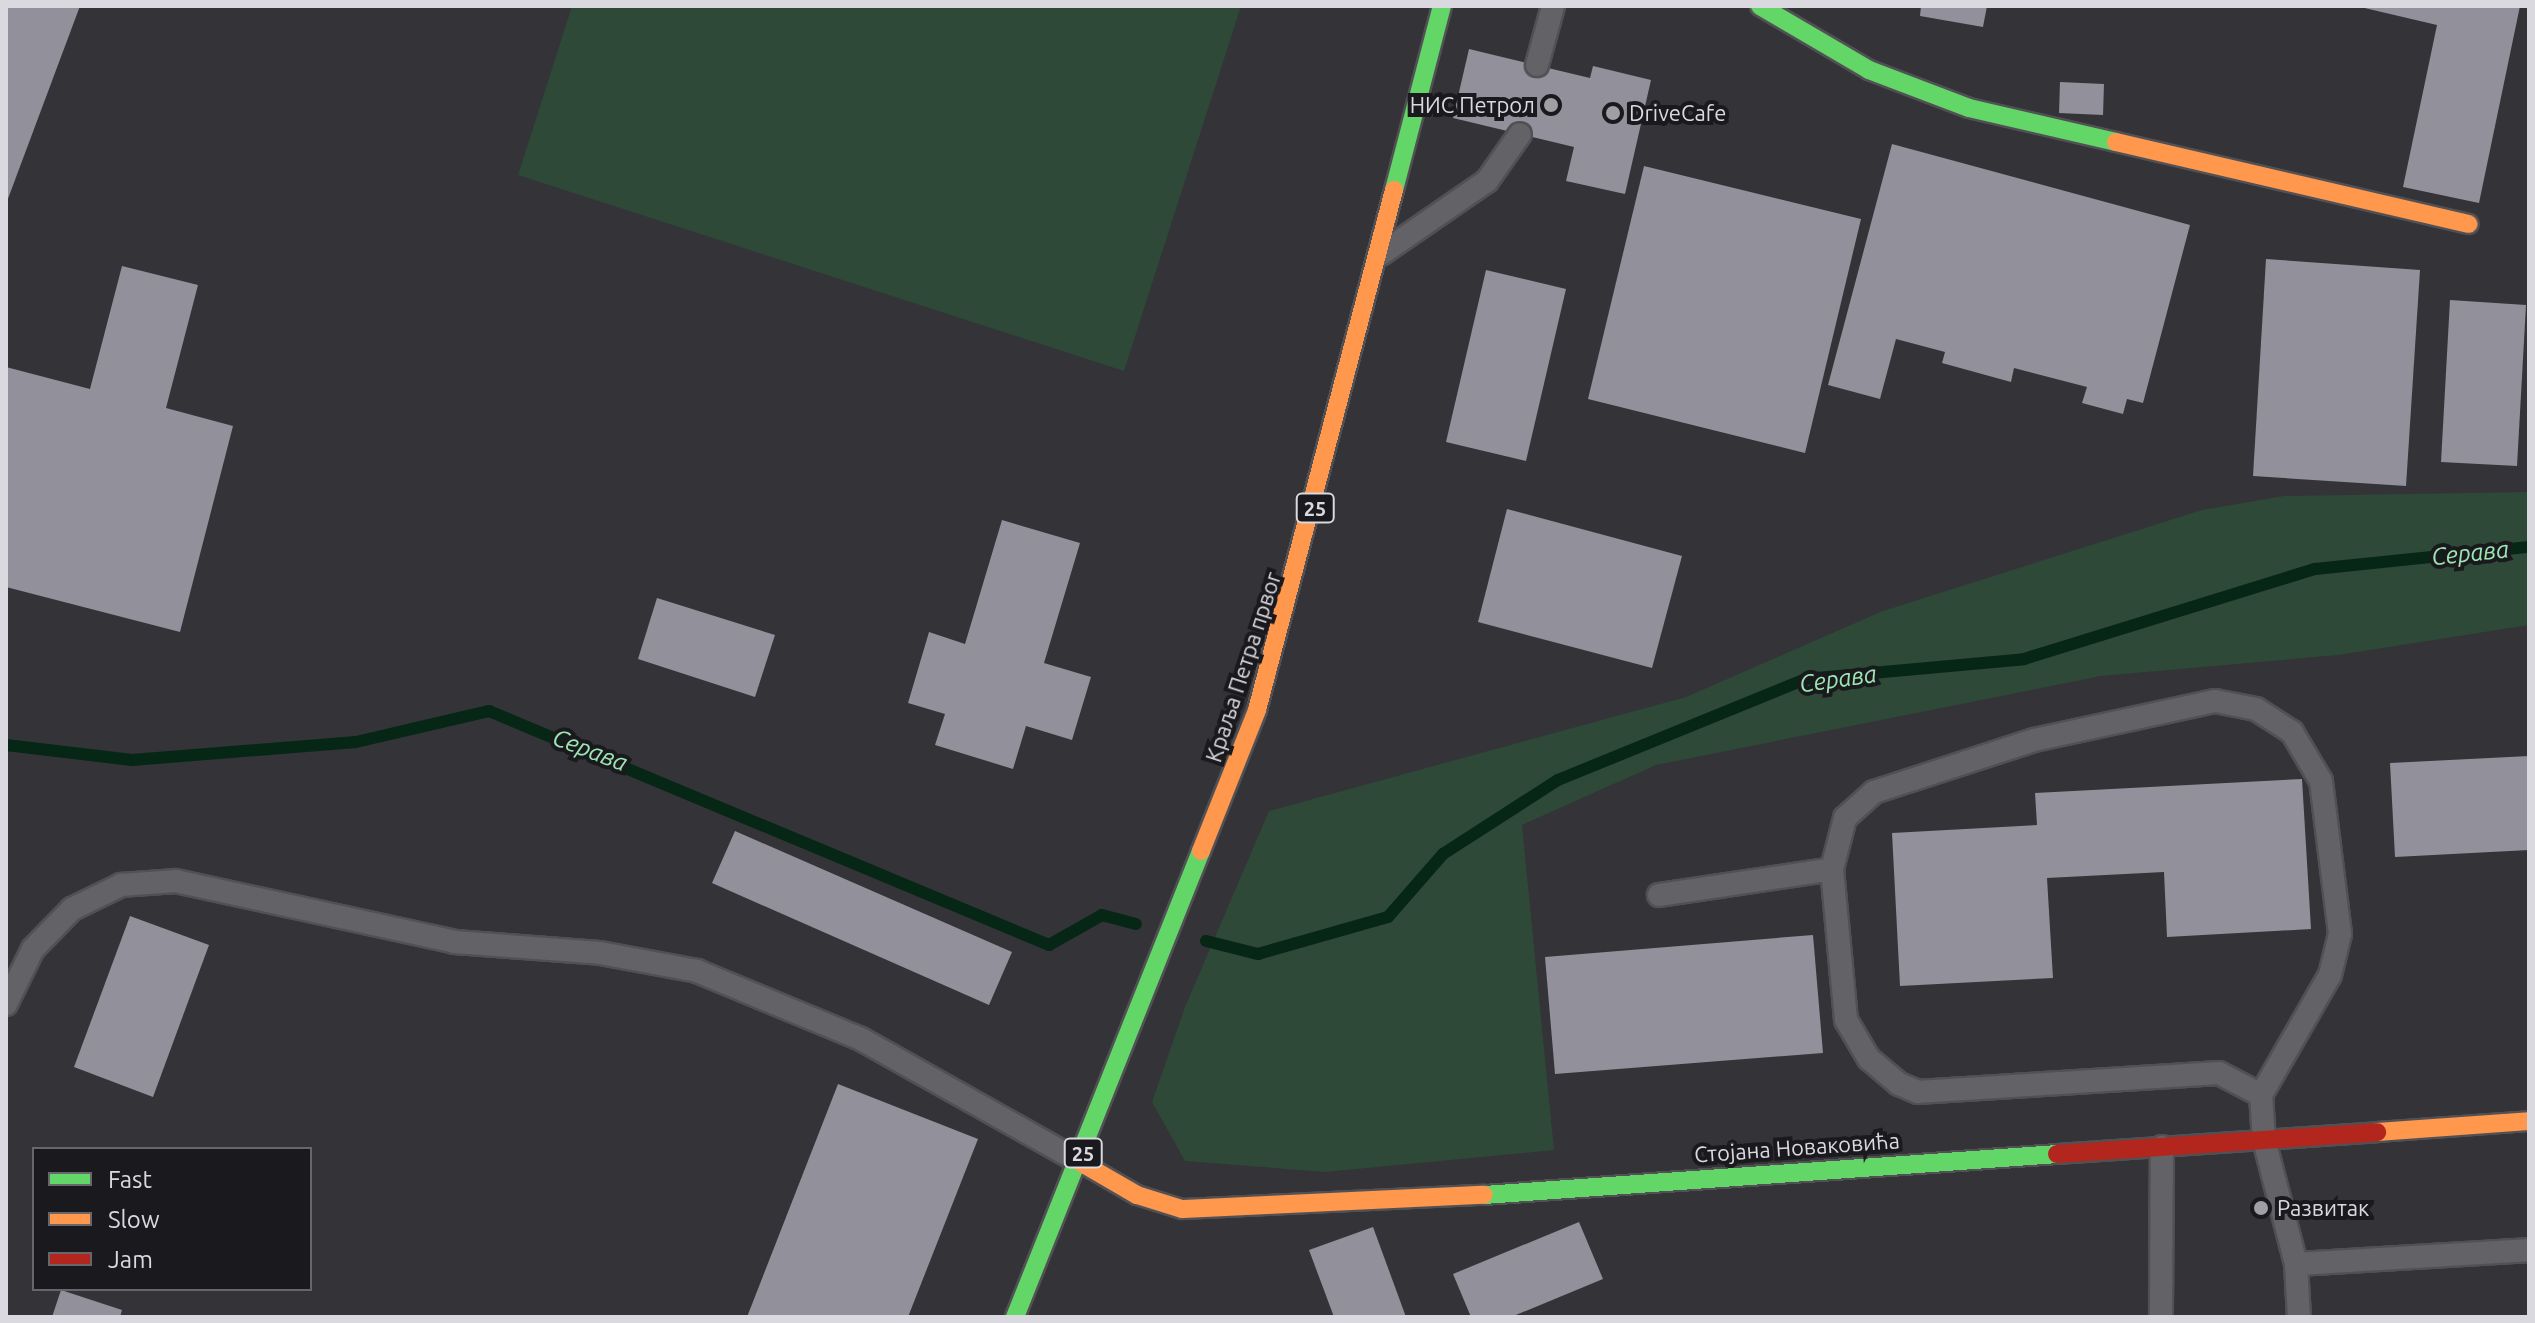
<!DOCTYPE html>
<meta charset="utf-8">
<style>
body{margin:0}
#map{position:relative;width:2535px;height:1323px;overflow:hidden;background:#333338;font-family:Ubuntu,sans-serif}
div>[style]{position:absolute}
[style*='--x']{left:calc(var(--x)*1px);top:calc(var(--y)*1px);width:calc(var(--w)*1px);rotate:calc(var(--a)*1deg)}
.green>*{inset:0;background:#2e4937}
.stream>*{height:12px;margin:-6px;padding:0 6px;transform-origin:6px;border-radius:6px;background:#062715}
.building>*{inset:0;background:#92909b}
.roads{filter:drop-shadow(2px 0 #515155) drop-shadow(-2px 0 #515155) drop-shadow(0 2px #515155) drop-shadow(0 -2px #515155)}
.lane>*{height:22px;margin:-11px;padding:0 11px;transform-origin:11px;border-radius:11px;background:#636266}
.fast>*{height:18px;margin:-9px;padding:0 9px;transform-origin:9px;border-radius:9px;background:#63d668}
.slow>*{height:18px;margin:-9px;padding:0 9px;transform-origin:9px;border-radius:9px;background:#ff974d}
.jam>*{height:18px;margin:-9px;padding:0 9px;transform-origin:9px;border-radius:9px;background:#b3261e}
.dots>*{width:22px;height:22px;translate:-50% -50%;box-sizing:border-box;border:4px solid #1a191d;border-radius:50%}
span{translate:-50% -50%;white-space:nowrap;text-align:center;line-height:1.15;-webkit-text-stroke:8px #1a191d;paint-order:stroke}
.shield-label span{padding:2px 6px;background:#1a191d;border:2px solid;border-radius:6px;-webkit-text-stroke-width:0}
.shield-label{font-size:20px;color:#dad9df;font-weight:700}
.poi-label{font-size:22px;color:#dad9df}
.right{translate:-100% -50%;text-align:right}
.left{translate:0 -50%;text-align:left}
.street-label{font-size:22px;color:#dad9df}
.water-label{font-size:24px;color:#9ce6b4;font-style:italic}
.frame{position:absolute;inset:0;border:8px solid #dad9df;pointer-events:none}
.legend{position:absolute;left:32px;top:1147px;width:280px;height:144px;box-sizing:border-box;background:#1a191d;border:2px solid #67666b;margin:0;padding:10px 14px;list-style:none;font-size:24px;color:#dad9df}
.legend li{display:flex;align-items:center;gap:16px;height:40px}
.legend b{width:40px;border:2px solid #67666b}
</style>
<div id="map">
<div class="green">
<i style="clip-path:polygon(572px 6px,1241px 6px,1124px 371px,518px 175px)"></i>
<i style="clip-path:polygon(2529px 492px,2529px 625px,2338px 655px,2101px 676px,1656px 765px,1522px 825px,1554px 1150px,1325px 1172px,1185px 1161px,1152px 1102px,1185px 1007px,1269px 811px,1686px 697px,1883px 611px,2202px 510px,2284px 496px)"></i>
</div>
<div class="stream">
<i style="--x:6;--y:745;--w:127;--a:6.8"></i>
<i style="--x:132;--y:760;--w:225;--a:-4.6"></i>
<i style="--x:356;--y:742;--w:137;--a:-13.1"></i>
<i style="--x:489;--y:711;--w:607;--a:22.68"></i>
<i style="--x:1049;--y:945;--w:61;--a:-29.5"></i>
<i style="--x:1102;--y:915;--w:35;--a:15"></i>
<i style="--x:1206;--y:941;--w:54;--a:14"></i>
<i style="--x:1258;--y:954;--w:135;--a:-15.9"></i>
<i style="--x:1388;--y:917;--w:84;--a:-48.9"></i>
<i style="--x:1443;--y:854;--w:137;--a:-32.8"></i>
<i style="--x:1558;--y:780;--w:268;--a:-22.2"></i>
<i style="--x:1806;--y:679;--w:219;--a:-5.2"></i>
<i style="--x:2024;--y:659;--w:305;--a:-17.2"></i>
<i style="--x:2315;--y:569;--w:215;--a:-5.9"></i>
</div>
<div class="building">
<i style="clip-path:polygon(6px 6px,80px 6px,6px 204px)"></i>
<i style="clip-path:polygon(1921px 6px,1987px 6px,1983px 27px,1920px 16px)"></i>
<i style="clip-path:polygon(2356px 6px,2520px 6px,2479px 203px,2403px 187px,2437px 25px)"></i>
<i style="clip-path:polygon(1469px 49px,1590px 78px,1593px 66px,1651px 80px,1625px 194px,1566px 181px,1574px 147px,1453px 118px)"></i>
<i style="clip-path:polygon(2060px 82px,2104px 84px,2103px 115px,2059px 113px)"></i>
<i style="clip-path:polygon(1892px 144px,2190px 225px,2143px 403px,2127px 399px,2123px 414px,2082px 403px,2087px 387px,2014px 368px,2011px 382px,1942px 363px,1945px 352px,1896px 339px,1880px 399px,1828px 385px)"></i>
<i style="clip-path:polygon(1644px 166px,1861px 219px,1805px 453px,1588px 399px)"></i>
<i style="clip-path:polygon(2266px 259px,2420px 270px,2406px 486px,2253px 476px)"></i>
<i style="clip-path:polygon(122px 266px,198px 285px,166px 408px,233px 426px,180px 632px,6px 587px,6px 367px,90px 389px)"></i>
<i style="clip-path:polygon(1486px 270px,1566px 289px,1526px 461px,1446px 442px)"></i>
<i style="clip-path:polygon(2450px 300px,2526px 305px,2517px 466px,2441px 462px)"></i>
<i style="clip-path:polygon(1507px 509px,1682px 556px,1652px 668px,1478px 622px)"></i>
<i style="clip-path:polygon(1002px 520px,1080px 543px,1044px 663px,1091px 677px,1072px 740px,1026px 726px,1013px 769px,935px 745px,945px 714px,908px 703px,929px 632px,965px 644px)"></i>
<i style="clip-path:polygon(657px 598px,775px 635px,755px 697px,638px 659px)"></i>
<i style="clip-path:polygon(2529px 756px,2529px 850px,2395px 857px,2390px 763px)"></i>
<i style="clip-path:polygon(2302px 779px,2311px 929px,2167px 937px,2164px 872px,2047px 878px,2053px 978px,1900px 986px,1892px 833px,2037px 825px,2035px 793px)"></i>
<i style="clip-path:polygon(735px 831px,1012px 952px,989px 1005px,712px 883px)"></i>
<i style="clip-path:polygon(130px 916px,209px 945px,153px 1097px,74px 1067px)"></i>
<i style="clip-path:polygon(1813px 935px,1823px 1053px,1555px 1074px,1545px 957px)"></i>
<i style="clip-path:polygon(838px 1084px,978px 1139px,908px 1317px,747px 1317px)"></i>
<i style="clip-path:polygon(1579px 1222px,1603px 1279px,1511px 1317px,1471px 1317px,1453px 1274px)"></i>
<i style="clip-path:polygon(1373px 1227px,1406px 1317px,1334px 1317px,1309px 1250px)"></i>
<i style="clip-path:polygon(61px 1290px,122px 1310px,120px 1317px,52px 1317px)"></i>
</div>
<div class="roads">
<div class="lane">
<i style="--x:1537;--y:65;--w:61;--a:-74.8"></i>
<i style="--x:1381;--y:254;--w:129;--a:-34.6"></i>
<i style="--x:1487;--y:181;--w:57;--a:-54.9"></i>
<i style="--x:1659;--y:895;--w:175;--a:-8.5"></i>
<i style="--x:6;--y:1004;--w:61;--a:-63.9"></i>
<i style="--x:33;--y:949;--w:56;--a:-45.7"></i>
<i style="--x:72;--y:909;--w:55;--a:-26.1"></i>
<i style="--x:121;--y:885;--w:55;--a:-4.2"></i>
<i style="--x:176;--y:881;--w:286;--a:12.3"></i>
<i style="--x:455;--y:942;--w:145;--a:4.3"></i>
<i style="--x:600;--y:953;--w:99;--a:10.5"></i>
<i style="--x:697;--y:971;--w:178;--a:22.5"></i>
<i style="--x:861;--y:1039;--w:251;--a:29.3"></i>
<i style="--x:2261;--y:1095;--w:47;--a:-152.4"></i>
<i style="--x:2219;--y:1073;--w:302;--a:176.4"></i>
<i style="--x:1918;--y:1092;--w:21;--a:-157"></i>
<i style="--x:1899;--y:1084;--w:39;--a:-140"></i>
<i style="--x:1869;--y:1059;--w:45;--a:-120.5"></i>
<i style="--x:1846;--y:1020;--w:152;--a:-95.3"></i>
<i style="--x:1832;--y:869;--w:53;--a:-75.7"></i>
<i style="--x:1845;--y:818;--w:39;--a:-42"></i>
<i style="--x:1874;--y:792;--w:168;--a:-18"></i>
<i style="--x:2034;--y:740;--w:185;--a:-12.2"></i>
<i style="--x:2215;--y:701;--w:42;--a:11"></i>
<i style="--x:2256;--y:709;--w:43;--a:32.6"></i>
<i style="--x:2292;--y:732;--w:57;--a:59.4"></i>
<i style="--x:2321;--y:781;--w:154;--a:82.9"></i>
<i style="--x:2340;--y:934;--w:42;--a:103.7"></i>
<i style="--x:2330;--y:975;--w:138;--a:119.9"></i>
<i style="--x:2261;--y:1095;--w:45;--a:86.2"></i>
<i style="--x:2264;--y:1140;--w:128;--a:75.5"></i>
<i style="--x:2296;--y:1264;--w:53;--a:86.8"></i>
<i style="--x:2296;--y:1264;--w:233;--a:-3.4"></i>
<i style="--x:2161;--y:1317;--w:170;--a:-89.7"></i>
</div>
<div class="fast">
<i style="--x:1760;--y:6;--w:126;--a:30.4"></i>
<i style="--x:1869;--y:70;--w:107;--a:20.8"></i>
<i style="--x:1969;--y:108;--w:151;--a:13"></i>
<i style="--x:1394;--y:190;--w:190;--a:-75.4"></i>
<i style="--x:1484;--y:1195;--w:574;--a:-4.09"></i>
<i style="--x:1015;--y:1317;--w:502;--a:-68.24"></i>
</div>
<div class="slow">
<i style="--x:2116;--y:142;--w:362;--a:13.1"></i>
<i style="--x:1201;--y:851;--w:152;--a:-68.3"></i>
<i style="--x:1257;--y:710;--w:538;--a:-75.24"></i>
<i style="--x:2377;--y:1132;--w:152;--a:-4.1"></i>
<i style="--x:1080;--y:1162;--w:66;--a:30.1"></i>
<i style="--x:1137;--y:1195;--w:47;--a:17.3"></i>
<i style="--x:1182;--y:1209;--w:302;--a:-2.7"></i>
</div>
<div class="jam">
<i style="--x:2057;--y:1154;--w:321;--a:-3.9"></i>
</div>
</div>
<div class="dots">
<i style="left:1551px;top:105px;background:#a09fa5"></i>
<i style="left:1613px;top:113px;background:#a09fa5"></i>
<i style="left:2261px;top:1208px;background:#a09fa5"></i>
</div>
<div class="shield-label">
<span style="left:1315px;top:508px">25</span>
<span style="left:1083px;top:1153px">25</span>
</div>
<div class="poi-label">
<span class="right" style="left:1535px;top:105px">НИС Петрол</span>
<span class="left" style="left:1629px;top:113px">DriveCafe</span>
<span class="left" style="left:2277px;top:1208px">Развитак</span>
</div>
<div class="street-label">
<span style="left:1243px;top:667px;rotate:-72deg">Краља Петра првог</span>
<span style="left:1797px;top:1147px;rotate:-4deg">Стојана Новаковића</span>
</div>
<div class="water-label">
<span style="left:2470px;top:553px;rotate:-6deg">Серава</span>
<span style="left:1838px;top:679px;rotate:-8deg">Серава</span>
<span style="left:590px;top:750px;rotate:21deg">Серава</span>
</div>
<div class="frame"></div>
<ul class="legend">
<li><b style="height:10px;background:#63d668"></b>Fast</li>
<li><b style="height:10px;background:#ff974d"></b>Slow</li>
<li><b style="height:10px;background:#b3261e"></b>Jam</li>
</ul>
</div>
